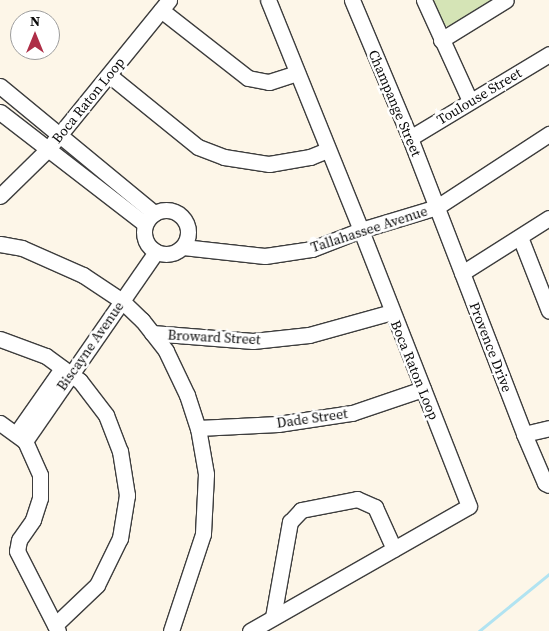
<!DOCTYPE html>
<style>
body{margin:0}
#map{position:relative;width:549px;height:631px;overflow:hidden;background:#fdf6e8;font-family:"Source Serif 4",serif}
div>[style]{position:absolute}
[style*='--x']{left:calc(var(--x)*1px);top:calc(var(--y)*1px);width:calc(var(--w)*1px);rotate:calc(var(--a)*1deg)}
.green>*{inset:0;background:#d5e4b6}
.stream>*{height:3px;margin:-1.5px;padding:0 1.5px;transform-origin:1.5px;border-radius:1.5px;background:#b1e3f1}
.roads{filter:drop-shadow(1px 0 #3d3d3d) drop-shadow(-1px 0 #3d3d3d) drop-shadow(0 1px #3d3d3d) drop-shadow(0 -1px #3d3d3d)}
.minor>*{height:15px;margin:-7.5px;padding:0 7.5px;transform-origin:7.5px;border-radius:7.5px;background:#fff}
.minor>.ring{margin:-7.5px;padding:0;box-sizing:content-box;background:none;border:15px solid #fff;border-radius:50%}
span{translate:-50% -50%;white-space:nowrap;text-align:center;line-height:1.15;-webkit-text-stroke:5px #fff;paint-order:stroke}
.street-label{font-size:14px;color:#0a0a0a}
.north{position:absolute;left:10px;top:10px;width:50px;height:50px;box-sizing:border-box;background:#fff;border:1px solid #9d9d9d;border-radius:50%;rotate:0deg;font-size:14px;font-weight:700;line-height:20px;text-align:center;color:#0a0a0a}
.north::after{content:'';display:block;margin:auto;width:18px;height:22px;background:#ae2e47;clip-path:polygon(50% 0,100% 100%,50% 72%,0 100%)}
</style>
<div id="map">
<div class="green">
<i style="clip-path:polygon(432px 0,492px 0,456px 24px,447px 26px,442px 25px)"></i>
</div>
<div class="stream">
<i style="--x:479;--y:631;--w:90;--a:-39.2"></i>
</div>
<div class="roads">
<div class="minor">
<i style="--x:352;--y:0;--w:150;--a:67.2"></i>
<i style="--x:410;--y:138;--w:317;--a:68.9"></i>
<i style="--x:524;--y:434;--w:53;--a:66.8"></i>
<i style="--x:545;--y:483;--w:4;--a:27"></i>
<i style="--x:424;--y:0;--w:111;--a:65.5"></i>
<i style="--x:161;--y:10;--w:110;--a:38"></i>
<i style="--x:248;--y:78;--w:21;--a:11"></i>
<i style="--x:269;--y:82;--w:29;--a:-18"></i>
<i style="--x:441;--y:40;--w:76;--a:-31.6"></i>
<i style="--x:109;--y:75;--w:114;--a:39"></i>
<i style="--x:198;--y:147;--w:28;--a:21"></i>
<i style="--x:224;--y:157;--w:46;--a:8.8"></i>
<i style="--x:269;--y:164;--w:42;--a:-9.7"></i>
<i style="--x:310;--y:157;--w:18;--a:-22"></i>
<i style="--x:0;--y:86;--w:200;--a:39.5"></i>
<i style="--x:0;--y:112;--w:183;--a:37.7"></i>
<i style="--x:410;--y:138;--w:162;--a:-31.1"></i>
<i style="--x:0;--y:196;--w:67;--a:-44.4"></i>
<i style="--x:48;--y:149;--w:192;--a:-50.9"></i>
<i class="ring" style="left:144px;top:210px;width:29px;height:29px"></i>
<i style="--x:520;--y:237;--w:79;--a:68.6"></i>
<i style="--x:0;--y:244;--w:22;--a:10"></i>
<i style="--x:22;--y:248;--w:67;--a:23.9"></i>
<i style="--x:83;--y:275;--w:47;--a:33.7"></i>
<i style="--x:122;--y:301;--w:28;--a:44"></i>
<i style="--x:142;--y:320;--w:39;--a:52"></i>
<i style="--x:166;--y:351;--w:49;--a:64.5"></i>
<i style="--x:187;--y:395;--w:35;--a:72"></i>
<i style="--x:198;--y:428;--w:47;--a:80.1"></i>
<i style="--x:206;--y:474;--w:60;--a:92.9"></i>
<i style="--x:203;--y:534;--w:102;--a:108.3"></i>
<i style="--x:183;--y:247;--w:82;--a:6.3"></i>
<i style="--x:265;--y:256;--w:48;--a:-8.5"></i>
<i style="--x:312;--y:249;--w:53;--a:-21.2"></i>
<i style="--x:361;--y:230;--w:79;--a:-16.8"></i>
<i style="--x:437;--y:207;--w:134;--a:-33.1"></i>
<i style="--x:462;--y:273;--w:103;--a:-32.3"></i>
<i style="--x:152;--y:333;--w:101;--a:4.5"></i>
<i style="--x:253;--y:341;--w:56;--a:-6.1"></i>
<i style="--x:309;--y:335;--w:86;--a:-15.5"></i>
<i style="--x:0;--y:339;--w:49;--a:20.3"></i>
<i style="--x:46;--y:356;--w:42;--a:36.3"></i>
<i style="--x:80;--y:381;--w:43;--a:52.6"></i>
<i style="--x:106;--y:415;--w:39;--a:69"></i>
<i style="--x:120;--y:451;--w:45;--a:81"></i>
<i style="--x:127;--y:495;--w:44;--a:99.2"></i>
<i style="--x:120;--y:538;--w:52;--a:116.1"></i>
<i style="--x:97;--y:585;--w:58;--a:136.4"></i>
<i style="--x:0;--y:423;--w:31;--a:36"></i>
<i style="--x:25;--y:441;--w:37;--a:66"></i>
<i style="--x:40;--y:475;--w:23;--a:90"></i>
<i style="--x:40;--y:498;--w:23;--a:108"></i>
<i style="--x:33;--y:520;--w:24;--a:125"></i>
<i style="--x:19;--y:540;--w:11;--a:100"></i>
<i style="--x:17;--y:551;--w:90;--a:62.9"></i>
<i style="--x:198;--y:428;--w:80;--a:-2.9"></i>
<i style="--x:278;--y:424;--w:75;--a:-8.5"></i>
<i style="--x:352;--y:413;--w:75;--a:-18.7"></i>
<i style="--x:16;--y:434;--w:78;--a:-54.9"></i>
<i style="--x:524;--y:434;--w:26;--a:-13"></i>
<i style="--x:25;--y:441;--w:230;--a:-55.3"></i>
<i style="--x:273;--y:617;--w:97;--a:-79.9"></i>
<i style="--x:290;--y:522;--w:16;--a:-47"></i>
<i style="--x:301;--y:510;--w:57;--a:-11.1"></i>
<i style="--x:357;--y:499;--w:20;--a:24"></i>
<i style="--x:375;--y:507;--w:46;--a:65.7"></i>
<i style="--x:250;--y:631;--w:252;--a:-29.7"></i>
<i style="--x:469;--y:506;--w:296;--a:-111.4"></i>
<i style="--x:361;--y:230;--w:248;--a:-112"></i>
</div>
</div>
<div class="street-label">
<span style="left:479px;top:96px;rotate:-31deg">Toulouse Street</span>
<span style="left:88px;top:100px;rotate:-51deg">Boca Raton Loop</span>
<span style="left:395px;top:103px;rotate:67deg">Champange Street</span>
<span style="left:369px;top:229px;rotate:-18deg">Tallahassee Avenue</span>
<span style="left:214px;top:337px;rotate:3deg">Broward Street</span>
<span style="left:90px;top:346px;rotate:-55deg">Biscayne Avenue</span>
<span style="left:491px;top:347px;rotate:69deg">Provence Drive</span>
<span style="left:415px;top:370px;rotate:68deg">Boca Raton Loop</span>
<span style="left:312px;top:418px;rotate:-8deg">Dade Street</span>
</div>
<div class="north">N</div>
</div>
